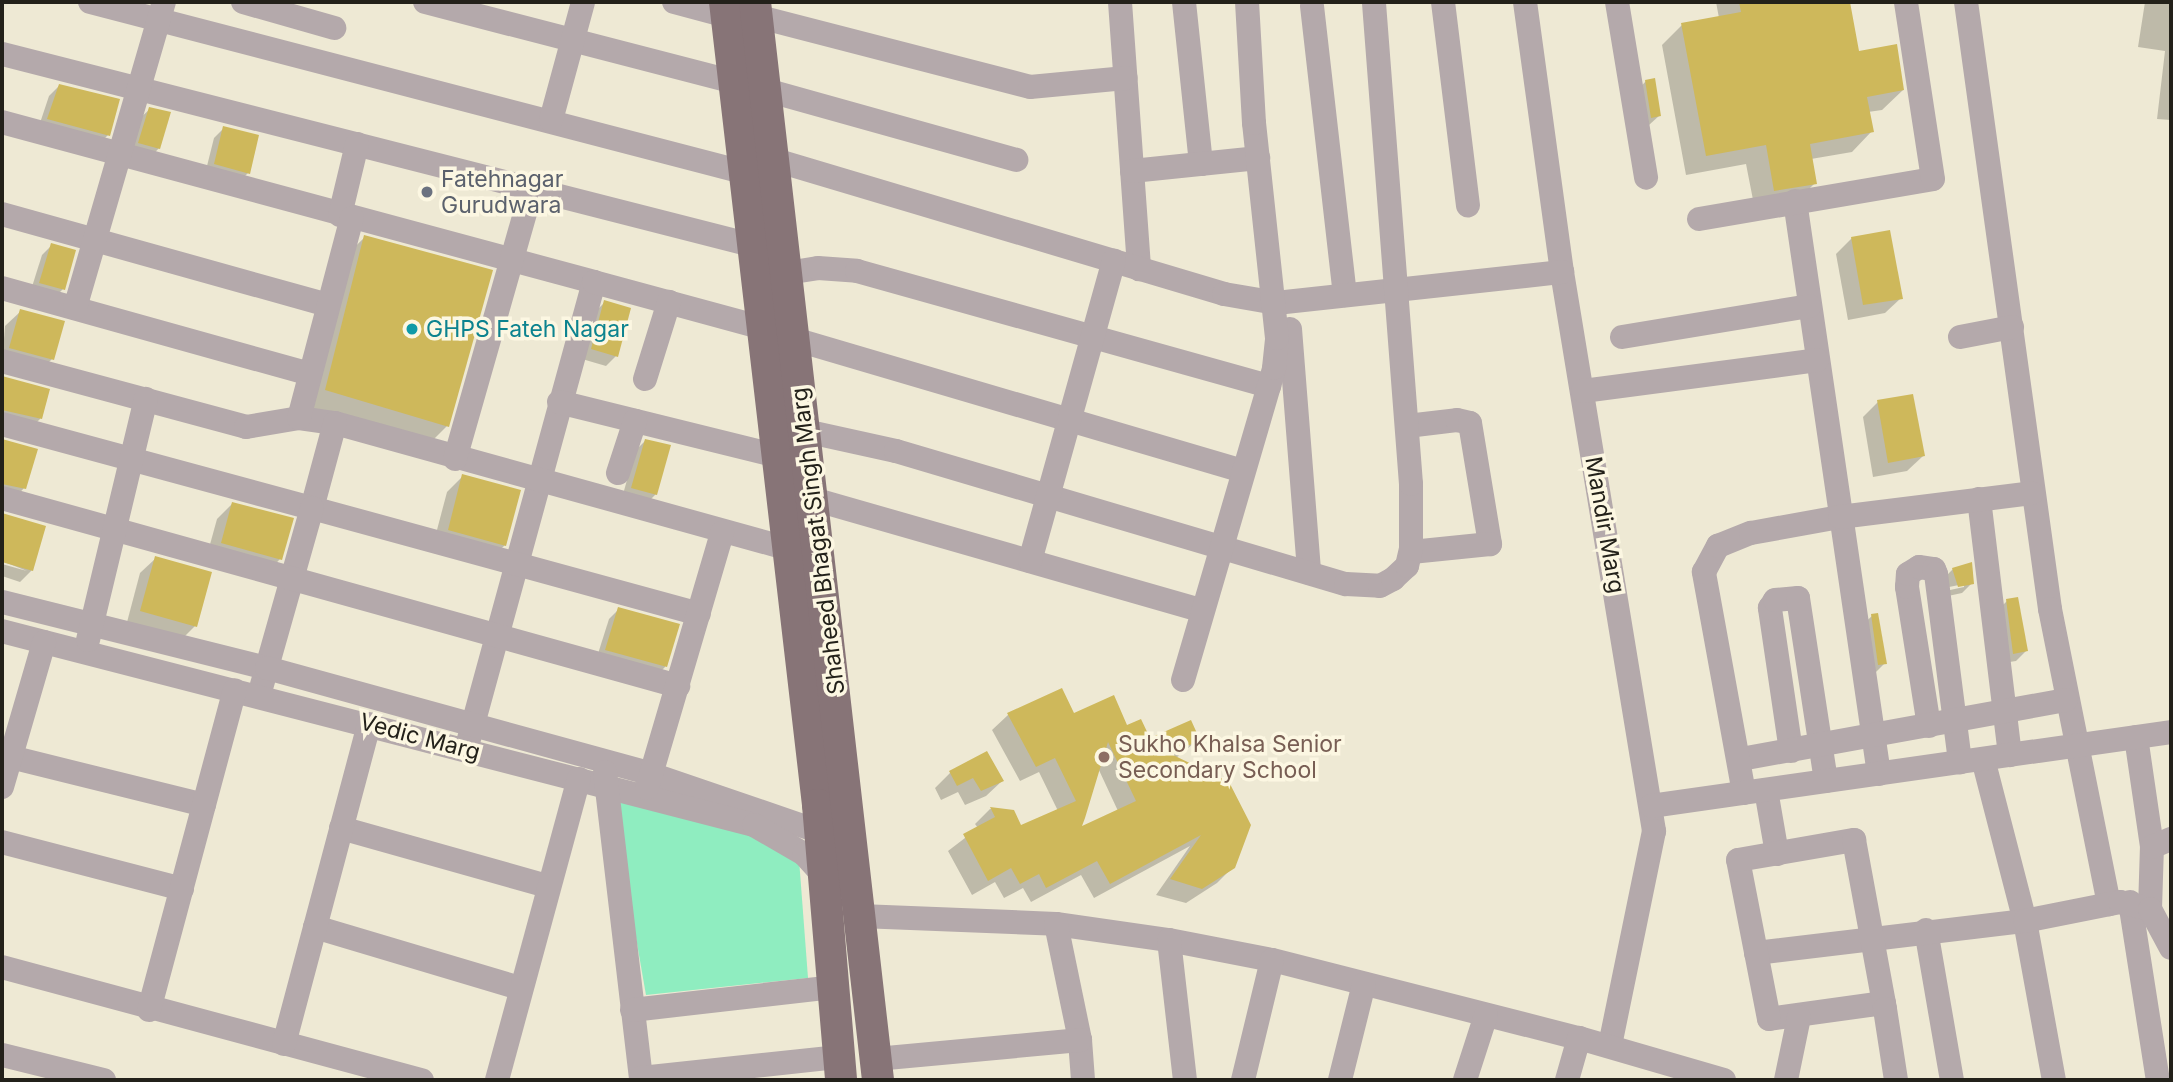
<!DOCTYPE html>
<style>
body{margin:0}
#map{position:relative;width:2173px;height:1082px;overflow:hidden;background:#eee9d4;font-family:Inter,sans-serif}
div>[style]{position:absolute}
[style*='--x']{left:calc(var(--x)*1px);top:calc(var(--y)*1px);width:calc(var(--w)*1px);rotate:calc(var(--a)*1deg)}
.green>*{inset:0;background:#8fedc0}
.shadow>*{inset:0;background:#0003}
.building>*{inset:0;background:#ceb85b}
.minor>*{height:24px;margin:-12px;padding:0 12px;transform-origin:12px;border-radius:12px;background:#b4a9ab}
.major>*{height:32px;margin:-16px;padding:0 16px;transform-origin:16px;border-radius:16px;background:#877477}
.dots>*{width:19px;height:19px;translate:-50% -50%;box-sizing:border-box;border:4px solid #fcf7e2;border-radius:50%}
span{translate:-50% -50%;white-space:nowrap;text-align:center;line-height:1.15;-webkit-text-stroke:7px #fcf7e2;paint-order:stroke}
.worship-label{font-size:23px;color:#5b616d}
.left{translate:0 -50%;text-align:left}
.culture-label{font-size:23px;color:#0d838f}
.street-label{font-size:23px;color:#23211a}
.education-label{font-size:23px;color:#785e54}
.frame{position:absolute;inset:0;border:4px solid #23211a;pointer-events:none}
</style>
<div id="map">
<div class="green">
<i style="clip-path:polygon(609px 783px,798px 846px,808px 978px,646px 995px)"></i>
</div>
<div class="shadow">
<i style="clip-path:polygon(1716px 2px,1848px 2px,1857px 53px,1903px 90px,1882px 110px,1868px 112px,1872px 131px,1852px 152px,1811px 159px,1815px 183px,1795px 203px,1755px 210px,1746px 164px,1686px 175px,1662px 45px,1682px 25px,1719px 18px)"></i>
<i style="clip-path:polygon(2145px 2px,2171px 2px,2171px 120px,2157px 119px,2165px 51px,2138px 47px)"></i>
<i style="clip-path:polygon(1646px 81px,1660px 115px,1649px 125px,1636px 92px)"></i>
<i style="clip-path:polygon(59px 86px,108px 135px,98px 145px,38px 129px,49px 96px)"></i>
<i style="clip-path:polygon(150px 109px,159px 148px,149px 159px,129px 153px,139px 119px)"></i>
<i style="clip-path:polygon(224px 128px,248px 173px,238px 183px,205px 174px,214px 138px)"></i>
<i style="clip-path:polygon(365px 237px,447px 426px,418px 455px,297px 419px,335px 266px)"></i>
<i style="clip-path:polygon(1852px 238px,1901px 298px,1885px 313px,1848px 320px,1836px 254px)"></i>
<i style="clip-path:polygon(52px 245px,63px 289px,53px 299px,30px 293px,42px 255px)"></i>
<i style="clip-path:polygon(605px 302px,616px 356px,606px 366px,582px 359px,595px 312px)"></i>
<i style="clip-path:polygon(21px 311px,52px 359px,37px 374px,2px 365px,5px 326px)"></i>
<i style="clip-path:polygon(2px 378px,48px 391px,40px 419px,29px 430px,2px 424px)"></i>
<i style="clip-path:polygon(1878px 402px,1923px 456px,1907px 471px,1873px 477px,1863px 417px)"></i>
<i style="clip-path:polygon(2px 441px,36px 450px,24px 488px,13px 500px,2px 497px)"></i>
<i style="clip-path:polygon(645px 441px,656px 494px,646px 504px,622px 498px,635px 451px)"></i>
<i style="clip-path:polygon(463px 476px,505px 545px,489px 560px,433px 545px,447px 492px)"></i>
<i style="clip-path:polygon(232px 504px,280px 559px,265px 575px,206px 559px,217px 519px)"></i>
<i style="clip-path:polygon(2px 515px,44px 527px,32px 570px,20px 582px,2px 576px,2px 564px,27px 571px,2px 561px)"></i>
<i style="clip-path:polygon(156px 558px,195px 626px,180px 641px,126px 626px,140px 573px)"></i>
<i style="clip-path:polygon(evenodd,1953px 569px,1972px 583px,1962px 593px,1948px 596px,1943px 579px,1953px 569px,1964px 584px,1964px 587px,1950px 590px,1949px 587px,1964px 584px)"></i>
<i style="clip-path:polygon(2007px 601px,2027px 650px,2016px 661px,2003px 663px,1997px 611px)"></i>
<i style="clip-path:polygon(619px 609px,677px 625px,665px 667px,655px 677px,596px 660px,609px 619px)"></i>
<i style="clip-path:polygon(1872px 616px,1885px 663px,1875px 673px,1861px 626px)"></i>
<i style="clip-path:polygon(evenodd,1061px 690px,1073px 716px,1126px 727px,1149px 741px,1198px 740px,1176px 758px,1233px 867px,1217px 883px,1186px 903px,1156px 895px,1190px 846px,1094px 898px,1081px 875px,1031px 902px,1023px 888px,1004px 898px,995px 882px,972px 895px,948px 851px,978px 828px,975px 824px,990px 809px,1013px 811px,1021px 827px,1058px 811px,1039px 772px,1020px 781px,992px 730px,1008px 715px,1061px 690px,1098px 768px,1118px 811px,1079px 830px,1098px 768px)"></i>
<i style="clip-path:polygon(986px 753px,1002px 781px,986px 796px,965px 805px,958px 792px,941px 800px,935px 788px,950px 773px)"></i>
</div>
<div class="building">
<i style="clip-path:polygon(1739px 2px,1850px 2px,1859px 51px,1897px 44px,1904px 90px,1867px 97px,1874px 132px,1810px 144px,1817px 184px,1774px 191px,1766px 145px,1706px 156px,1681px 23px,1741px 12px)"></i>
<i style="clip-path:polygon(1655px 78px,1661px 116px,1651px 118px,1645px 80px)"></i>
<i style="clip-path:polygon(59px 84px,120px 99px,110px 136px,47px 119px)"></i>
<i style="clip-path:polygon(149px 107px,171px 112px,160px 149px,138px 143px)"></i>
<i style="clip-path:polygon(223px 126px,259px 135px,250px 174px,214px 164px)"></i>
<i style="clip-path:polygon(1890px 230px,1903px 299px,1863px 305px,1851px 237px)"></i>
<i style="clip-path:polygon(364px 235px,493px 270px,449px 427px,325px 390px)"></i>
<i style="clip-path:polygon(51px 243px,76px 250px,65px 290px,39px 283px)"></i>
<i style="clip-path:polygon(604px 300px,631px 308px,618px 357px,591px 349px)"></i>
<i style="clip-path:polygon(20px 309px,65px 321px,54px 360px,9px 348px)"></i>
<i style="clip-path:polygon(2px 376px,50px 389px,42px 419px,2px 410px)"></i>
<i style="clip-path:polygon(1913px 394px,1925px 456px,1888px 463px,1877px 400px)"></i>
<i style="clip-path:polygon(2px 439px,38px 449px,26px 489px,2px 484px)"></i>
<i style="clip-path:polygon(645px 439px,671px 445px,657px 495px,631px 488px)"></i>
<i style="clip-path:polygon(462px 474px,521px 490px,506px 546px,448px 530px)"></i>
<i style="clip-path:polygon(232px 502px,294px 518px,282px 560px,221px 543px)"></i>
<i style="clip-path:polygon(2px 513px,46px 526px,33px 571px,2px 562px)"></i>
<i style="clip-path:polygon(155px 556px,212px 572px,197px 627px,140px 611px)"></i>
<i style="clip-path:polygon(1972px 562px,1974px 584px,1958px 587px,1952px 568px)"></i>
<i style="clip-path:polygon(2018px 597px,2028px 651px,2013px 654px,2006px 599px)"></i>
<i style="clip-path:polygon(618px 607px,680px 624px,667px 667px,605px 650px)"></i>
<i style="clip-path:polygon(1878px 613px,1887px 664px,1878px 665px,1871px 614px)"></i>
<i style="clip-path:polygon(evenodd,1062px 688px,1074px 713px,1114px 695px,1127px 725px,1141px 719px,1150px 738px,1191px 720px,1200px 740px,1171px 754px,1229px 782px,1251px 825px,1235px 868px,1202px 889px,1170px 879px,1201px 835px,1110px 884px,1097px 861px,1046px 888px,1039px 874px,1020px 884px,1011px 868px,988px 881px,963px 834px,995px 817px,990px 807px,1014px 810px,1021px 825px,1076px 801px,1055px 758px,1036px 767px,1007px 713px,1062px 688px,1108px 742px,1136px 801px,1082px 826px,1085px 818px,1108px 742px)"></i>
<i style="clip-path:polygon(987px 751px,1004px 781px,981px 791px,973px 778px,957px 786px,949px 771px)"></i>
</div>
<div class="minor">
<i style="--x:90;--y:2;--w:679;--a:14.59"></i>
<i style="--x:243;--y:2;--w:95;--a:15.9"></i>
<i style="--x:425;--y:2;--w:320;--a:14.5"></i>
<i style="--x:674;--y:2;--w:55;--a:14.8"></i>
<i style="--x:1120;--y:2;--w:268;--a:85.9"></i>
<i style="--x:1184;--y:2;--w:163;--a:84"></i>
<i style="--x:1443;--y:2;--w:205;--a:83"></i>
<i style="--x:1525;--y:2;--w:273;--a:82.2"></i>
<i style="--x:1562;--y:272;--w:567;--a:80.65"></i>
<i style="--x:1654;--y:831;--w:219;--a:101.6"></i>
<i style="--x:1617;--y:2;--w:178;--a:80.6"></i>
<i style="--x:1966;--y:2;--w:613;--a:82.12"></i>
<i style="--x:2050;--y:609;--w:301;--a:78.7"></i>
<i style="--x:1312;--y:6;--w:291;--a:83.5"></i>
<i style="--x:756;--y:16;--w:283;--a:14.5"></i>
<i style="--x:1030;--y:87;--w:96;--a:-5.4"></i>
<i style="--x:2;--y:54;--w:777;--a:14.3"></i>
<i style="--x:766;--y:90;--w:260;--a:15.6"></i>
<i style="--x:551;--y:120;--w:122;--a:-74.8"></i>
<i style="--x:2;--y:122;--w:613;--a:15.12"></i>
<i style="--x:594;--y:282;--w:484;--a:105.3"></i>
<i style="--x:775;--y:160;--w:469;--a:16.6"></i>
<i style="--x:1224;--y:294;--w:53;--a:9.8"></i>
<i style="--x:1276;--y:303;--w:288;--a:-6.2"></i>
<i style="--x:1132;--y:171;--w:127;--a:-5.9"></i>
<i style="--x:1795;--y:201;--w:579;--a:81.66"></i>
<i style="--x:2;--y:214;--w:337;--a:15.6"></i>
<i style="--x:340;--y:215;--w:73;--a:-76.5"></i>
<i style="--x:1699;--y:219;--w:237;--a:-9.7"></i>
<i style="--x:1933;--y:179;--w:179;--a:-98.7"></i>
<i style="--x:787;--y:273;--w:31;--a:-9"></i>
<i style="--x:818;--y:268;--w:39;--a:4"></i>
<i style="--x:857;--y:271;--w:428;--a:15.6"></i>
<i style="--x:594;--y:282;--w:175;--a:15.2"></i>
<i style="--x:2;--y:288;--w:320;--a:15.6"></i>
<i style="--x:75;--y:308;--w:319;--a:-73.8"></i>
<i style="--x:1290;--y:329;--w:245;--a:85.5"></i>
<i style="--x:1622;--y:337;--w:190;--a:-9.4"></i>
<i style="--x:1960;--y:337;--w:53;--a:-10.9"></i>
<i style="--x:794;--y:339;--w:467;--a:16.4"></i>
<i style="--x:2;--y:361;--w:253;--a:15.1"></i>
<i style="--x:246;--y:427;--w:54;--a:-9.6"></i>
<i style="--x:299;--y:418;--w:36;--a:8"></i>
<i style="--x:335;--y:423;--w:469;--a:15.5"></i>
<i style="--x:645;--y:379;--w:81;--a:-72.7"></i>
<i style="--x:1583;--y:391;--w:236;--a:-7.5"></i>
<i style="--x:559;--y:402;--w:225;--a:13.9"></i>
<i style="--x:299;--y:418;--w:207;--a:-75.2"></i>
<i style="--x:335;--y:423;--w:88;--a:105.1"></i>
<i style="--x:312;--y:508;--w:401;--a:15.3"></i>
<i style="--x:2;--y:424;--w:321;--a:15.2"></i>
<i style="--x:312;--y:508;--w:184;--a:105.8"></i>
<i style="--x:1407;--y:426;--w:50;--a:-6.8"></i>
<i style="--x:1457;--y:420;--w:13;--a:13"></i>
<i style="--x:1470;--y:423;--w:123;--a:80.6"></i>
<i style="--x:1490;--y:544;--w:79;--a:174.2"></i>
<i style="--x:805;--y:431;--w:93;--a:12.4"></i>
<i style="--x:896;--y:451;--w:469;--a:16.5"></i>
<i style="--x:1346;--y:584;--w:34;--a:3"></i>
<i style="--x:1380;--y:586;--w:15;--a:-28"></i>
<i style="--x:1393;--y:579;--w:19;--a:-43"></i>
<i style="--x:1407;--y:566;--w:17;--a:-77"></i>
<i style="--x:1411;--y:549;--w:65;--a:-90"></i>
<i style="--x:1411;--y:484;--w:483;--a:-94.4"></i>
<i style="--x:455;--y:459;--w:281;--a:-74.1"></i>
<i style="--x:618;--y:473;--w:55;--a:-71.9"></i>
<i style="--x:2;--y:498;--w:702;--a:15.54"></i>
<i style="--x:813;--y:499;--w:404;--a:16"></i>
<i style="--x:1979;--y:499;--w:258;--a:83.1"></i>
<i style="--x:1030;--y:561;--w:312;--a:-74.4"></i>
<i style="--x:2;--y:602;--w:273;--a:14"></i>
<i style="--x:267;--y:668;--w:398;--a:15.4"></i>
<i style="--x:651;--y:774;--w:179;--a:18.9"></i>
<i style="--x:2;--y:631;--w:777;--a:14.47"></i>
<i style="--x:754;--y:825;--w:58;--a:30.1"></i>
<i style="--x:804;--y:854;--w:30;--a:48"></i>
<i style="--x:88;--y:640;--w:248;--a:-76.5"></i>
<i style="--x:1183;--y:680;--w:325;--a:-73.7"></i>
<i style="--x:1274;--y:368;--w:30;--a:-84"></i>
<i style="--x:1277;--y:338;--w:216;--a:-96.1"></i>
<i style="--x:1254;--y:123;--w:121;--a:-93.3"></i>
<i style="--x:1929;--y:726;--w:141;--a:-99"></i>
<i style="--x:1907;--y:587;--w:13;--a:-86"></i>
<i style="--x:1908;--y:574;--w:13;--a:-32"></i>
<i style="--x:1919;--y:567;--w:15;--a:8"></i>
<i style="--x:1934;--y:569;--w:5;--a:68"></i>
<i style="--x:1936;--y:574;--w:190;--a:82.7"></i>
<i style="--x:2136;--y:737;--w:111;--a:81.7"></i>
<i style="--x:1791;--y:751;--w:145;--a:-98.4"></i>
<i style="--x:1770;--y:608;--w:9;--a:-58"></i>
<i style="--x:1775;--y:600;--w:23;--a:-5"></i>
<i style="--x:1798;--y:598;--w:185;--a:81.3"></i>
<i style="--x:2;--y:755;--w:208;--a:13.9"></i>
<i style="--x:1741;--y:759;--w:330;--a:-10.3"></i>
<i style="--x:1983;--y:759;--w:167;--a:75.5"></i>
<i style="--x:2025;--y:921;--w:162;--a:79.7"></i>
<i style="--x:605;--y:772;--w:310;--a:83.3"></i>
<i style="--x:2;--y:787;--w:151;--a:-73.8"></i>
<i style="--x:647;--y:788;--w:266;--a:-73.6"></i>
<i style="--x:1766;--y:790;--w:65;--a:80.2"></i>
<i style="--x:1744;--y:793;--w:225;--a:-100.3"></i>
<i style="--x:1704;--y:572;--w:30;--a:-62"></i>
<i style="--x:1718;--y:546;--w:35;--a:-22"></i>
<i style="--x:1751;--y:533;--w:90;--a:-10.2"></i>
<i style="--x:1840;--y:517;--w:193;--a:-7.1"></i>
<i style="--x:1651;--y:806;--w:525;--a:-8.1"></i>
<i style="--x:341;--y:828;--w:215;--a:15.7"></i>
<i style="--x:2;--y:842;--w:186;--a:14.6"></i>
<i style="--x:2130;--y:902;--w:180;--a:81.1"></i>
<i style="--x:2150;--y:909;--w:62;--a:-88.2"></i>
<i style="--x:2152;--y:847;--w:21;--a:-23"></i>
<i style="--x:860;--y:916;--w:196;--a:2.3"></i>
<i style="--x:1056;--y:924;--w:114;--a:8.1"></i>
<i style="--x:1169;--y:940;--w:105;--a:11"></i>
<i style="--x:1272;--y:960;--w:317;--a:14.3"></i>
<i style="--x:1579;--y:1038;--w:151;--a:16.2"></i>
<i style="--x:1056;--y:924;--w:118;--a:78.3"></i>
<i style="--x:1080;--y:1040;--w:40;--a:85.7"></i>
<i style="--x:315;--y:927;--w:213;--a:16.6"></i>
<i style="--x:1926;--y:930;--w:152;--a:80.2"></i>
<i style="--x:1169;--y:940;--w:141;--a:83.5"></i>
<i style="--x:1756;--y:953;--w:271;--a:-6.8"></i>
<i style="--x:2025;--y:921;--w:97;--a:-11.3"></i>
<i style="--x:2120;--y:902;--w:31;--a:13"></i>
<i style="--x:2150;--y:909;--w:44;--a:61.7"></i>
<i style="--x:2;--y:967;--w:435;--a:15.1"></i>
<i style="--x:1884;--y:1003;--w:116;--a:172.1"></i>
<i style="--x:1769;--y:1019;--w:162;--a:-101"></i>
<i style="--x:1738;--y:860;--w:118;--a:-9.8"></i>
<i style="--x:1854;--y:840;--w:172;--a:79.6"></i>
<i style="--x:1885;--y:1009;--w:72;--a:81.2"></i>
<i style="--x:149;--y:1010;--w:331;--a:-75"></i>
<i style="--x:632;--y:1010;--w:202;--a:-6.5"></i>
<i style="--x:284;--y:1044;--w:331;--a:-75.1"></i>
<i style="--x:2;--y:1055;--w:105;--a:13.8"></i>
<i style="--x:876;--y:1059;--w:205;--a:-5.3"></i>
<i style="--x:641;--y:1078;--w:199;--a:-6.1"></i>
<i style="--x:497;--y:1080;--w:312;--a:-74.8"></i>
<i style="--x:1243;--y:1080;--w:123;--a:-76.4"></i>
<i style="--x:1340;--y:1080;--w:99;--a:-76"></i>
<i style="--x:1465;--y:1080;--w:68;--a:-72.1"></i>
<i style="--x:1567;--y:1080;--w:44;--a:-74.1"></i>
<i style="--x:1786;--y:1080;--w:64;--a:-78.3"></i>
</div>
<div class="major">
<i style="--x:725;--y:2;--w:808;--a:83.39"></i>
<i style="--x:818;--y:805;--w:276;--a:85.2"></i>
<i style="--x:755;--y:2;--w:1085;--a:83.49"></i>
</div>
<div class="dots">
<i style="left:427px;top:192px;background:#6b7280"></i>
<i style="left:412px;top:329px;background:#0f9aa8"></i>
<i style="left:1104px;top:757px;background:#8d6e63"></i>
</div>
<div class="worship-label">
<span class="left" style="left:441px;top:192px">Fatehnagar<br>Gurudwara</span>
</div>
<div class="culture-label">
<span class="left" style="left:426px;top:329px">GHPS Fateh Nagar</span>
</div>
<div class="street-label">
<span style="left:1605px;top:525px;rotate:80deg">Mandir Marg</span>
<span style="left:818px;top:541px;rotate:-97deg">Shaheed Bhagat Singh Marg</span>
<span style="left:420px;top:737px;rotate:15deg">Vedic Marg</span>
</div>
<div class="education-label">
<span class="left" style="left:1118px;top:757px">Sukho Khalsa Senior<br>Secondary School</span>
</div>
<div class="frame"></div>
</div>
